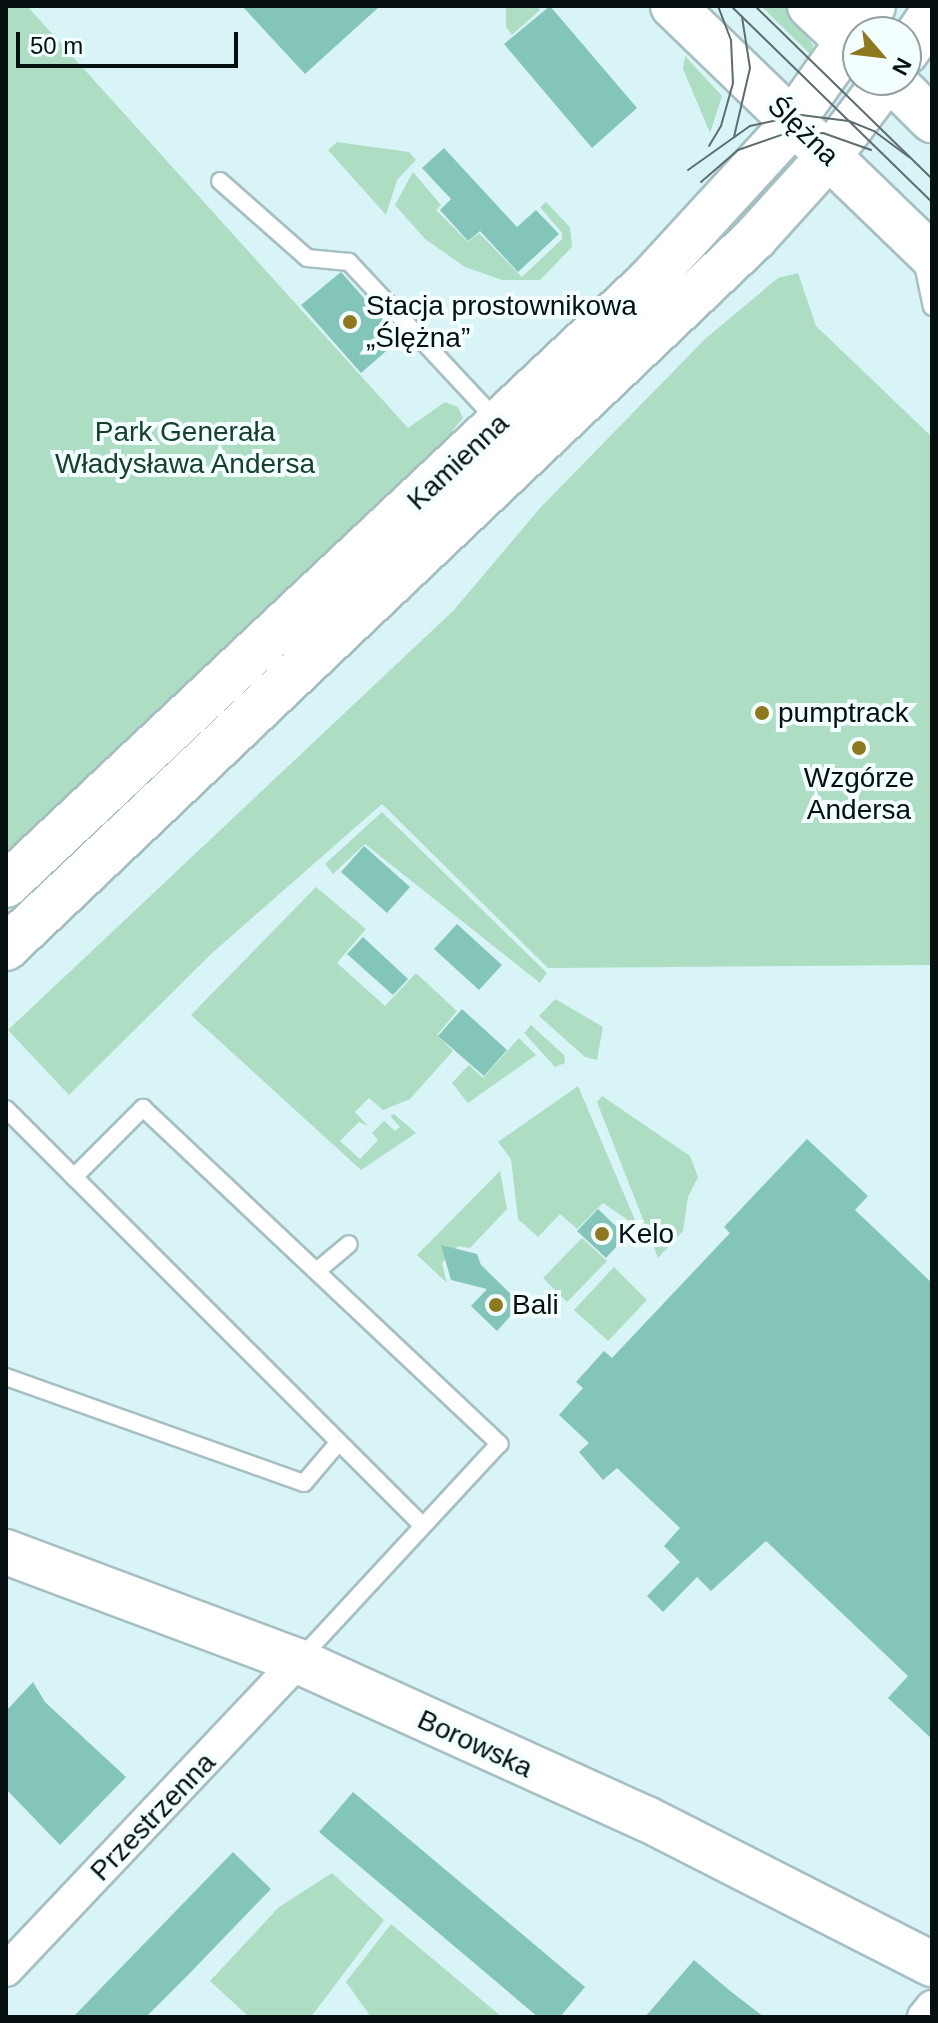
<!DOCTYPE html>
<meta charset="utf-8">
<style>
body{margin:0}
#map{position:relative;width:938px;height:2023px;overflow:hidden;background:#d9f4f7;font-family:Helvetica,sans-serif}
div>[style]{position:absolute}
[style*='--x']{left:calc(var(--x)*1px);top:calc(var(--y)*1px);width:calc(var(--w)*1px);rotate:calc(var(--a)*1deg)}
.green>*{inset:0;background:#addec3}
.building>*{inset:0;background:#84c5ba}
.roads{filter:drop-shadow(2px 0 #a6bfc2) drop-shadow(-2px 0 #a6bfc2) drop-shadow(0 2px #a6bfc2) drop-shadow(0 -2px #a6bfc2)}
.lane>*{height:16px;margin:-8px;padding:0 8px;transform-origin:8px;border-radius:8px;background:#fff}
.street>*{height:32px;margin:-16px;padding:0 16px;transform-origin:16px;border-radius:16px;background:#fff}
.secondary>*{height:44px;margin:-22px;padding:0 22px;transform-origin:22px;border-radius:22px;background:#fff}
.tram>*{height:2px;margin:-1px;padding:0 1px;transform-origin:1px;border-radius:1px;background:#5d6d6f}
.dots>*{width:22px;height:22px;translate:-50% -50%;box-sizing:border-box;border:4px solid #f3feff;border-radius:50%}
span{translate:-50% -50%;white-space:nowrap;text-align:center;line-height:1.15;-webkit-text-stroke:8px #f3feff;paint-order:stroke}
.street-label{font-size:28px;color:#071011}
.poi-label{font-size:28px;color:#071011}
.left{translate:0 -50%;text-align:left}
.park-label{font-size:28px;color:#15402c}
.frame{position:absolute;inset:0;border:8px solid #071011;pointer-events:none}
.north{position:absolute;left:842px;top:16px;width:80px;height:80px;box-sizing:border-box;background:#f3feff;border:2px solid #959fa0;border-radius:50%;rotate:118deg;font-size:22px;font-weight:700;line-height:32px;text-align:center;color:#071011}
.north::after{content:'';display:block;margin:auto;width:28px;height:36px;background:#8f791f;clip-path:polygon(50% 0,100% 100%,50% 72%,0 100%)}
.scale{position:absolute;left:16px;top:32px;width:222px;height:36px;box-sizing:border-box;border:4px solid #071011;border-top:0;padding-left:10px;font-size:24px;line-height:28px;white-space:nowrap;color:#071011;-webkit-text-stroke:6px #f3feff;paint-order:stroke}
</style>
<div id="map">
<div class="green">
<i style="clip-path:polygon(6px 6px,27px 6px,408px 428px,445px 402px,458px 407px,463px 418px,427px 462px,6px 857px)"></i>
<i style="clip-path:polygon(506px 6px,537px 6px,540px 10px,512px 35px,506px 27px)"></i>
<i style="clip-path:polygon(761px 6px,788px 6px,813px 45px,814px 58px)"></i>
<i style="clip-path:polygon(685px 56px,722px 96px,710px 133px,683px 69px)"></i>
<i style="clip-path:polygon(337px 142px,409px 152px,416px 160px,397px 180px,386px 215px,328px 150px)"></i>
<i style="clip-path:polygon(413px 172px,441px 205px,436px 210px,468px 242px,479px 233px,522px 277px,562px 239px,562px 233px,540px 207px,546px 202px,570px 227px,572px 247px,540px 280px,502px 280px,465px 267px,425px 239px,395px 205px)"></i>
<i style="clip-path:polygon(798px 273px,816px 326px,932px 437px,932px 965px,548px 968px,382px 804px,211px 954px,69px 1095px,8px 1030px,454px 610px,540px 508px,705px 339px,778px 278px)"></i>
<i style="clip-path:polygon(382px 812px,547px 973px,540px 983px,365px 844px,333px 874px,325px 864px)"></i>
<i style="clip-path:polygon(316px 887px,366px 929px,337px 963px,385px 1006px,416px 973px,457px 1011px,437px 1035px,453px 1051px,410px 1099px,383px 1110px,369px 1098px,355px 1112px,368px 1126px,359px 1122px,340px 1141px,360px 1159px,378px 1140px,372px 1133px,384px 1121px,395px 1131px,400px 1127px,390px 1116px,394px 1114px,416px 1133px,361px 1170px,191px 1015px)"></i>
<i style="clip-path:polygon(555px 999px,603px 1027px,597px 1060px,585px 1057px,539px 1016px)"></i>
<i style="clip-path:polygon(531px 1025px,564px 1055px,565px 1063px,555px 1067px,524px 1033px)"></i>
<i style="clip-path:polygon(519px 1038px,536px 1055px,468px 1103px,452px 1083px,469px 1065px,483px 1078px)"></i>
<i style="clip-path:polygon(578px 1086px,638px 1227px,603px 1203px,577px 1229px,560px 1214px,538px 1237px,518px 1219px,511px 1159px,498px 1142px)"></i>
<i style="clip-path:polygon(602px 1096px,690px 1156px,698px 1177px,688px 1197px,683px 1231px,658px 1258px,597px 1102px)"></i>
<i style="clip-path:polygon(500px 1171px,507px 1209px,470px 1248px,458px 1246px,442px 1263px,447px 1283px,417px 1255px)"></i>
<i style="clip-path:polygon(582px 1238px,607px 1261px,567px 1302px,543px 1278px)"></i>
<i style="clip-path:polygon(614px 1267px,647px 1300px,608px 1341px,574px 1310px)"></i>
<i style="clip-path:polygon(332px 1873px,384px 1920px,311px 2017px,249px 2017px,210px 1981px,279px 1907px)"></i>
<i style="clip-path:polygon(391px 1924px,502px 2017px,371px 2017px,346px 1982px)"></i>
</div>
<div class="building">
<i style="clip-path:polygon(242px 6px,380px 6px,305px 74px)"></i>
<i style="clip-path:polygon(550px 6px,637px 108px,592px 148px,504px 44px)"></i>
<i style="clip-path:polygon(444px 148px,517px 227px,536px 210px,559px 234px,518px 272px,480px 231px,468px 241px,440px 210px,451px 199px,422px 168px)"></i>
<i style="clip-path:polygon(341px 272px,400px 339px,361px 373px,301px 305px)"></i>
<i style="clip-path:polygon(364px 846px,410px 887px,387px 913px,341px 872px)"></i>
<i style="clip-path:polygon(457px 924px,502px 965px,479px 990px,434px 949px)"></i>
<i style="clip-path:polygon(363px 937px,408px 979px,393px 995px,347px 954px)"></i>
<i style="clip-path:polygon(462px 1009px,507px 1050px,484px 1076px,438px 1036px)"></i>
<i style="clip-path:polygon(807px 1139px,868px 1196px,855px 1210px,932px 1283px,932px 1739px,888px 1698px,908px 1676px,766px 1541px,711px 1591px,697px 1577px,663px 1612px,647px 1596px,680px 1562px,664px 1546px,680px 1528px,617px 1468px,603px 1480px,579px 1452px,589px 1443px,559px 1415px,583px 1388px,576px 1382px,604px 1351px,612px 1358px,730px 1233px,724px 1227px)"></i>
<i style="clip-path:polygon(598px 1209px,626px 1236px,606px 1258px,577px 1231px)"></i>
<i style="clip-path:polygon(441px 1245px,477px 1254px,481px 1265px,521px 1304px,497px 1331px,471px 1306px,487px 1289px,451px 1280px)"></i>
<i style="clip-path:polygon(33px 1682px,45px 1702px,126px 1777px,60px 1845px,6px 1789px,6px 1711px)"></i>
<i style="clip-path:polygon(353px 1792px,585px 1987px,560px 2017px,538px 2017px,319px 1832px)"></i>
<i style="clip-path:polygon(233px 1852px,271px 1889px,188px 1975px,146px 2017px,73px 2017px)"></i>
<i style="clip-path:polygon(694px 1960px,729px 1990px,764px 2017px,645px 2017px)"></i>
</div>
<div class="roads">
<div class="lane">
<i style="--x:220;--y:181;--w:116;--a:41.5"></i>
<i style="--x:307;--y:258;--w:42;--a:5.4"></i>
<i style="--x:349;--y:262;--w:219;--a:47"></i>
<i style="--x:921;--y:255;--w:53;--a:78.1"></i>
<i style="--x:6;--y:1109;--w:587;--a:45"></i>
<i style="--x:74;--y:1177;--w:98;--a:-45"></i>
<i style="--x:143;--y:1108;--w:490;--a:43.3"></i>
<i style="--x:499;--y:1444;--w:294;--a:132.8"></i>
<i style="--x:318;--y:1270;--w:40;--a:-40"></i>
<i style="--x:6;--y:1377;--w:316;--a:19.6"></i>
<i style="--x:304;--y:1483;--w:52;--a:-49.6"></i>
</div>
<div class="street">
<i style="--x:6;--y:1970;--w:425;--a:-46.6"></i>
<i style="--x:924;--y:2017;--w:13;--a:-51"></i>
</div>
<div class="secondary">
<i style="--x:673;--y:6;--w:360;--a:44"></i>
<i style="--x:810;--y:6;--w:66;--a:43.2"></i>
<i style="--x:906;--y:52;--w:46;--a:-55.6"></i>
<i style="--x:892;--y:80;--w:57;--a:45"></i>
<i style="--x:6;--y:885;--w:882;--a:-43.21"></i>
<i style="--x:649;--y:281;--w:195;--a:-47.5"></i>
<i style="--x:781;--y:137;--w:160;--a:-54.9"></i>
<i style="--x:6;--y:948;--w:1031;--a:-43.47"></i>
<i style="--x:754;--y:239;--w:112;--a:-47.9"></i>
<i style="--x:829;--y:156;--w:95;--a:-53.1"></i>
<i style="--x:6;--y:1552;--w:312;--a:20.5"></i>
<i style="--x:298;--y:1661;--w:383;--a:24.4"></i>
<i style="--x:647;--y:1819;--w:320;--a:27"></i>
</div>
</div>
<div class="tram">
<i style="--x:731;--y:6;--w:281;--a:44.3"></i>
<i style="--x:755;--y:6;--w:248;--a:44.3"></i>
<i style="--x:734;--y:137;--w:71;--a:-76.9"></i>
<i style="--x:750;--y:68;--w:52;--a:-98.9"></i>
<i style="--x:709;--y:146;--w:23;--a:-59"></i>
<i style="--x:721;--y:126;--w:45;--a:-74.4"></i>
<i style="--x:733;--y:83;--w:43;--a:-92.7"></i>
<i style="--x:731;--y:40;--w:36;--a:-111"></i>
<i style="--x:688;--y:170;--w:76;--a:-35.4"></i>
<i style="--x:750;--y:126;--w:52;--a:-12.2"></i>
<i style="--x:801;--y:115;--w:48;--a:7.1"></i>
<i style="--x:849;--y:121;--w:27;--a:22"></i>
<i style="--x:874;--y:131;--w:44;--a:36.6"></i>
<i style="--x:701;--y:182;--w:49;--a:-40.9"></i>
<i style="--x:738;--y:150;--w:49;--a:-19.2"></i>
<i style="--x:784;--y:134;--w:39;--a:-1"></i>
<i style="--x:823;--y:133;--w:51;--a:19.5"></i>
</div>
<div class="dots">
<i style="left:350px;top:322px;background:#8f791f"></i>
<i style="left:762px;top:713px;background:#8f791f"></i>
<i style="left:859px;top:748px;background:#8f791f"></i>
<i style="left:602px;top:1234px;background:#8f791f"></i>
<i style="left:496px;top:1305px;background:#8f791f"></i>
</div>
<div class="street-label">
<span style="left:803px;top:131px;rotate:44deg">Ślężna</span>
<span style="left:458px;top:462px;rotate:-43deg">Kamienna</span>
<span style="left:475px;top:1744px;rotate:25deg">Borowska</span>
<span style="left:153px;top:1817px;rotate:-46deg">Przestrzenna</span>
</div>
<div class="poi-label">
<span class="left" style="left:366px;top:322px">Stacja prostownikowa<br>„Ślężna”</span>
<span class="left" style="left:778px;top:713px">pumptrack</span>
<span style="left:859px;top:794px">Wzgórze<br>Andersa</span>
<span class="left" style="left:618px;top:1234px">Kelo</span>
<span class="left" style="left:512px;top:1305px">Bali</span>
</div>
<div class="park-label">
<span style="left:185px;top:448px">Park Generała<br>Władysława Andersa</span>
</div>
<div class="frame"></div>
<div class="north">N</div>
<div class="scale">50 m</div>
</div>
